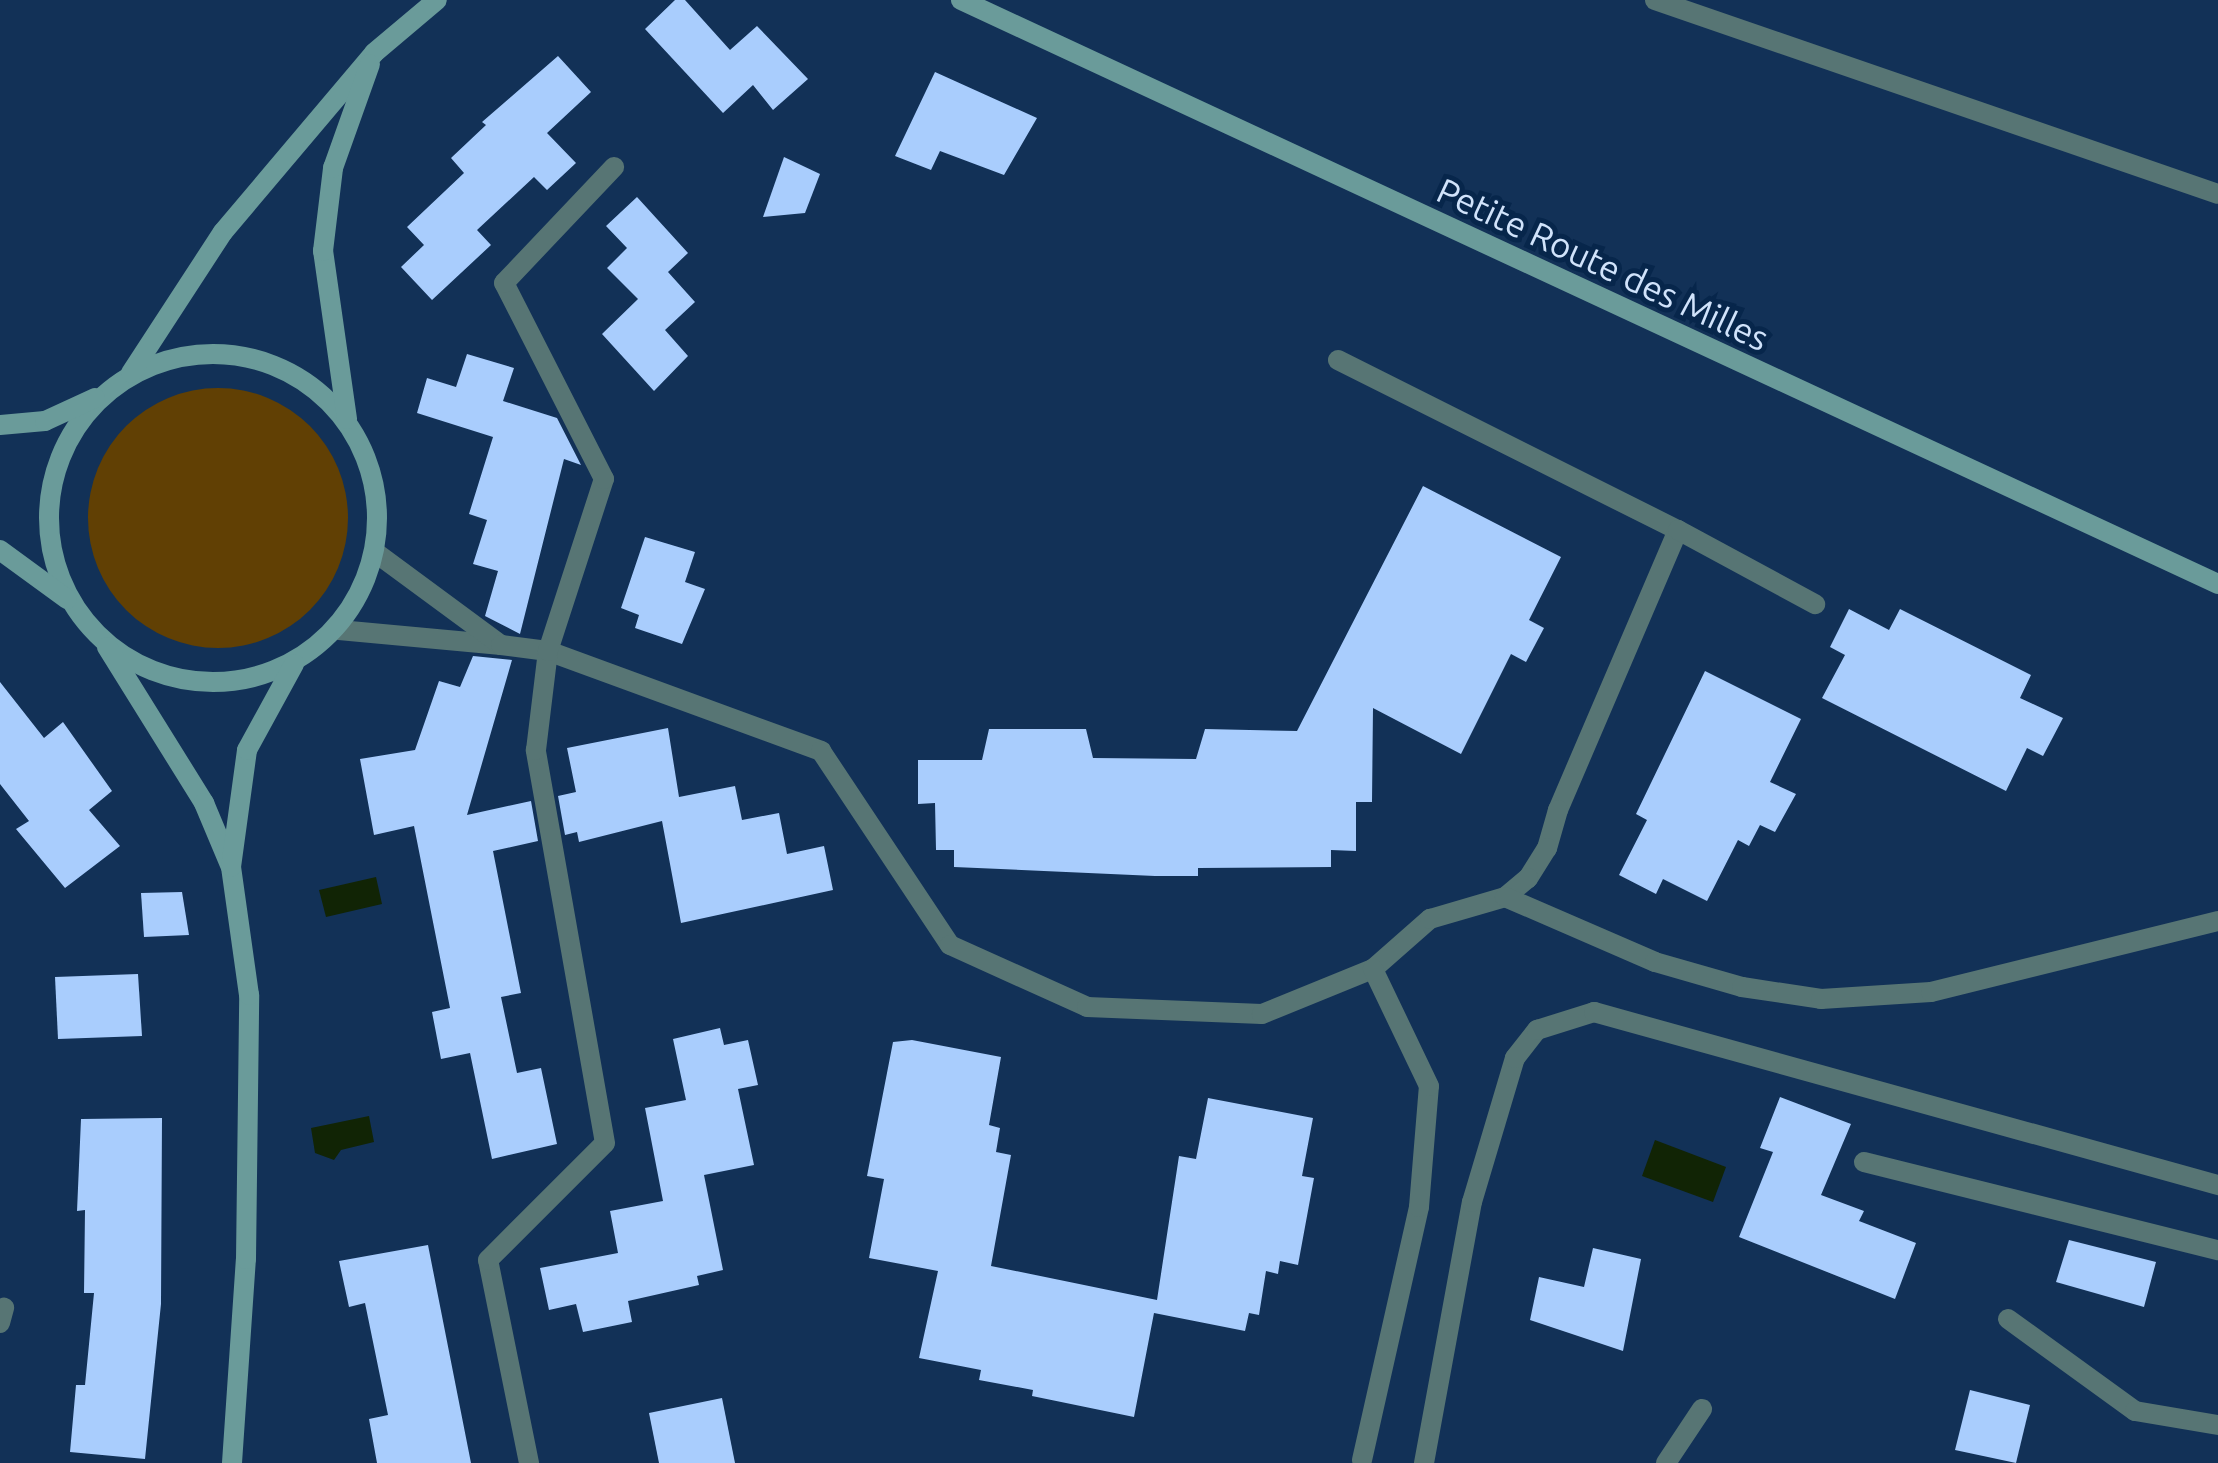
<!DOCTYPE html>
<style>
body{margin:0}
#map{position:relative;width:2218px;height:1463px;overflow:hidden;background:#123157;font-family:Ubuntu,sans-serif}
div>[style]{position:absolute}
[style*='--x']{left:calc(var(--x)*1px);top:calc(var(--y)*1px);width:calc(var(--w)*1px);rotate:calc(var(--a)*1deg)}
.green>*{inset:0;background:#614004}
.round{border-radius:50%}
.water>*{inset:0;background:#112405}
.building>*{inset:0;background:#a9cdfd}
.lane>*{height:20px;margin:-10px;padding:0 10px;transform-origin:10px;border-radius:10px;background:#577574}
.street>*{height:20px;margin:-10px;padding:0 10px;transform-origin:10px;border-radius:10px;background:#577574}
.secondary>*{height:20px;margin:-10px;padding:0 10px;transform-origin:10px;border-radius:10px;background:#6a9b9a}
.secondary>.ring{margin:-10px;padding:0;box-sizing:content-box;background:none;border:20px solid #6a9b9a;border-radius:50%}
span{translate:-50% -50%;white-space:nowrap;text-align:center;line-height:1.15;-webkit-text-stroke:10px #07264b;paint-order:stroke}
.street-label{font-size:35px;color:#d1e3fb}
</style>
<div id="map">
<div class="green">
<i class="round" style="left:88px;top:388px;width:260px;height:260px"></i>
</div>
<div class="water">
<i style="clip-path:polygon(376px 877px,382px 904px,326px 917px,319px 890px)"></i>
<i style="clip-path:polygon(369px 1116px,374px 1142px,341px 1150px,334px 1160px,315px 1153px,311px 1128px)"></i>
<i style="clip-path:polygon(1655px 1140px,1726px 1167px,1713px 1202px,1642px 1176px)"></i>
</div>
<div class="building">
<i style="clip-path:polygon(675px 0,685px 0,730px 50px,757px 26px,808px 79px,773px 110px,753px 85px,723px 113px,645px 29px)"></i>
<i style="clip-path:polygon(558px 56px,591px 92px,547px 133px,576px 163px,547px 190px,534px 177px,477px 230px,491px 245px,432px 300px,401px 267px,424px 245px,407px 227px,464px 173px,451px 158px,486px 125px,482px 122px)"></i>
<i style="clip-path:polygon(935px 72px,1037px 118px,1004px 175px,940px 151px,931px 170px,895px 156px)"></i>
<i style="clip-path:polygon(784px 157px,820px 174px,805px 213px,763px 217px)"></i>
<i style="clip-path:polygon(637px 197px,688px 253px,668px 272px,695px 302px,665px 330px,688px 356px,654px 391px,602px 334px,638px 299px,607px 268px,627px 248px,606px 226px)"></i>
<i style="clip-path:polygon(467px 354px,514px 368px,503px 401px,557px 418px,581px 465px,564px 459px,520px 634px,485px 616px,498px 571px,473px 564px,487px 520px,469px 514px,493px 437px,417px 413px,427px 378px,456px 387px)"></i>
<i style="clip-path:polygon(1423px 486px,1561px 557px,1529px 620px,1544px 628px,1526px 662px,1511px 654px,1461px 754px,1373px 708px,1372px 802px,1356px 802px,1356px 851px,1331px 850px,1331px 867px,1198px 868px,1198px 876px,1155px 876px,954px 867px,954px 850px,936px 850px,935px 803px,918px 804px,918px 760px,982px 760px,989px 729px,1086px 729px,1093px 758px,1196px 759px,1205px 729px,1297px 731px)"></i>
<i style="clip-path:polygon(645px 537px,695px 552px,685px 582px,705px 589px,682px 644px,635px 628px,639px 615px,621px 608px)"></i>
<i style="clip-path:polygon(1849px 609px,1889px 630px,1900px 609px,2031px 675px,2020px 698px,2063px 718px,2043px 756px,2027px 748px,2006px 791px,1822px 698px,1845px 655px,1830px 647px)"></i>
<i style="clip-path:polygon(473px 656px,512px 660px,467px 815px,531px 801px,538px 841px,493px 851px,521px 993px,501px 997px,517px 1073px,541px 1068px,557px 1144px,492px 1159px,470px 1053px,441px 1059px,432px 1012px,450px 1008px,414px 826px,374px 835px,360px 759px,415px 750px,439px 681px,460px 687px)"></i>
<i style="clip-path:polygon(1705px 671px,1801px 719px,1770px 782px,1796px 794px,1775px 832px,1760px 825px,1749px 846px,1738px 840px,1707px 901px,1663px 879px,1656px 894px,1619px 875px,1647px 820px,1636px 814px)"></i>
<i style="clip-path:polygon(0 682px,44px 738px,63px 722px,112px 791px,89px 810px,120px 846px,65px 888px,16px 829px,29px 821px,0 784px)"></i>
<i style="clip-path:polygon(668px 728px,679px 797px,735px 786px,742px 820px,779px 813px,787px 854px,824px 846px,833px 890px,681px 923px,662px 821px,579px 842px,577px 832px,565px 835px,558px 796px,576px 792px,567px 748px)"></i>
<i style="clip-path:polygon(182px 892px,189px 935px,144px 937px,141px 893px)"></i>
<i style="clip-path:polygon(138px 974px,142px 1036px,58px 1039px,55px 977px)"></i>
<i style="clip-path:polygon(720px 1028px,724px 1045px,748px 1040px,758px 1085px,738px 1089px,754px 1165px,704px 1175px,723px 1270px,697px 1276px,699px 1285px,628px 1301px,632px 1322px,583px 1332px,576px 1304px,549px 1310px,540px 1268px,618px 1253px,610px 1211px,663px 1201px,645px 1108px,686px 1100px,673px 1039px)"></i>
<i style="clip-path:polygon(912px 1040px,1001px 1057px,989px 1125px,1000px 1128px,996px 1152px,1011px 1155px,991px 1266px,1157px 1300px,1179px 1156px,1196px 1159px,1208px 1098px,1313px 1118px,1302px 1176px,1314px 1178px,1298px 1265px,1280px 1261px,1278px 1274px,1266px 1271px,1259px 1315px,1249px 1313px,1245px 1331px,1154px 1313px,1134px 1417px,1032px 1396px,1033px 1390px,979px 1380px,981px 1370px,919px 1358px,938px 1271px,869px 1258px,884px 1179px,867px 1176px,893px 1042px)"></i>
<i style="clip-path:polygon(1780px 1097px,1851px 1124px,1821px 1195px,1864px 1211px,1859px 1221px,1916px 1243px,1895px 1299px,1739px 1237px,1773px 1152px,1760px 1148px)"></i>
<i style="clip-path:polygon(162px 1118px,161px 1304px,145px 1459px,70px 1452px,76px 1385px,85px 1385px,94px 1293px,84px 1293px,85px 1210px,77px 1211px,81px 1119px)"></i>
<i style="clip-path:polygon(2069px 1240px,2156px 1262px,2144px 1307px,2056px 1282px)"></i>
<i style="clip-path:polygon(428px 1245px,471px 1463px,377px 1463px,369px 1419px,388px 1415px,365px 1303px,349px 1307px,339px 1261px)"></i>
<i style="clip-path:polygon(1593px 1248px,1641px 1259px,1623px 1351px,1530px 1320px,1539px 1277px,1584px 1287px)"></i>
<i style="clip-path:polygon(1970px 1390px,2030px 1405px,2016px 1463px,1955px 1450px)"></i>
<i style="clip-path:polygon(722px 1398px,735px 1463px,659px 1463px,649px 1413px)"></i>
</div>
<div class="lane">
<i style="--x:1655;--y:0;--w:595;--a:19.01"></i>
</div>
<div class="street">
<i style="--x:1338;--y:360;--w:380;--a:26.6"></i>
<i style="--x:1678;--y:530;--w:305;--a:113.2"></i>
<i style="--x:1558;--y:810;--w:40;--a:106"></i>
<i style="--x:1547;--y:848;--w:36;--a:122"></i>
<i style="--x:1528;--y:878;--w:30;--a:140"></i>
<i style="--x:1678;--y:530;--w:156;--a:28.4"></i>
<i style="--x:339;--y:630;--w:163;--a:5.3"></i>
<i style="--x:501;--y:645;--w:157;--a:-143.6"></i>
<i style="--x:501;--y:645;--w:47;--a:7.3"></i>
<i style="--x:548;--y:651;--w:291;--a:20.1"></i>
<i style="--x:821;--y:751;--w:233;--a:56.4"></i>
<i style="--x:950;--y:945;--w:150;--a:24.3"></i>
<i style="--x:1087;--y:1007;--w:175;--a:2.3"></i>
<i style="--x:1262;--y:1014;--w:120;--a:-22.1"></i>
<i style="--x:1373;--y:969;--w:76;--a:-41.3"></i>
<i style="--x:1430;--y:919;--w:78;--a:-16.3"></i>
<i style="--x:1505;--y:897;--w:163;--a:23.4"></i>
<i style="--x:1655;--y:962;--w:91;--a:16"></i>
<i style="--x:1742;--y:987;--w:80;--a:8.6"></i>
<i style="--x:1821;--y:999;--w:110;--a:-3.6"></i>
<i style="--x:1931;--y:992;--w:296;--a:-13.9"></i>
<i style="--x:1864;--y:1162;--w:365;--a:14"></i>
<i style="--x:2008;--y:1319;--w:157;--a:35.9"></i>
<i style="--x:2135;--y:1411;--w:84;--a:9.6"></i>
<i style="--x:0;--y:1323;--w:16;--a:-75"></i>
<i style="--x:1362;--y:1460;--w:259;--a:-77.3"></i>
<i style="--x:1419;--y:1207;--w:121;--a:-85.3"></i>
<i style="--x:1429;--y:1086;--w:130;--a:-115.6"></i>
<i style="--x:529;--y:1463;--w:207;--a:-101.4"></i>
<i style="--x:488;--y:1260;--w:165;--a:-45"></i>
<i style="--x:605;--y:1143;--w:399;--a:-100"></i>
<i style="--x:536;--y:750;--w:100;--a:-83.1"></i>
<i style="--x:548;--y:651;--w:181;--a:-72"></i>
<i style="--x:604;--y:479;--w:220;--a:-117"></i>
<i style="--x:504;--y:283;--w:160;--a:-46.5"></i>
<i style="--x:1424;--y:1463;--w:265;--a:-79.6"></i>
<i style="--x:1472;--y:1202;--w:150;--a:-73.4"></i>
<i style="--x:1515;--y:1058;--w:36;--a:-52"></i>
<i style="--x:1537;--y:1030;--w:60;--a:-17.5"></i>
<i style="--x:1594;--y:1012;--w:648;--a:15.5"></i>
<i style="--x:1666;--y:1463;--w:65;--a:-56.3"></i>
</div>
<div class="secondary">
<i style="--x:961;--y:0;--w:1386;--a:24.92"></i>
<i class="ring" style="left:49px;top:354px;width:308px;height:308px"></i>
<i style="--x:131;--y:373;--w:168;--a:-56.9"></i>
<i style="--x:223;--y:232;--w:234;--a:-49.8"></i>
<i style="--x:374;--y:53;--w:82;--a:-40.1"></i>
<i style="--x:347;--y:419;--w:170;--a:-98.1"></i>
<i style="--x:323;--y:251;--w:84;--a:-83.1"></i>
<i style="--x:333;--y:168;--w:110;--a:-70.4"></i>
<i style="--x:0;--y:425;--w:45;--a:-5.1"></i>
<i style="--x:45;--y:421;--w:55;--a:-24.7"></i>
<i style="--x:0;--y:550;--w:83;--a:36.2"></i>
<i style="--x:107;--y:647;--w:184;--a:58.1"></i>
<i style="--x:204;--y:803;--w:67;--a:67.2"></i>
<i style="--x:232;--y:1463;--w:204;--a:-86.1"></i>
<i style="--x:246;--y:1259;--w:264;--a:-89.3"></i>
<i style="--x:249;--y:995;--w:129;--a:-98"></i>
<i style="--x:231;--y:867;--w:118;--a:-82.2"></i>
<i style="--x:247;--y:750;--w:98;--a:-61.3"></i>
</div>
<div class="street-label">
<span style="left:1603px;top:264px;rotate:25deg">Petite Route des Milles</span>
</div>
</div>
